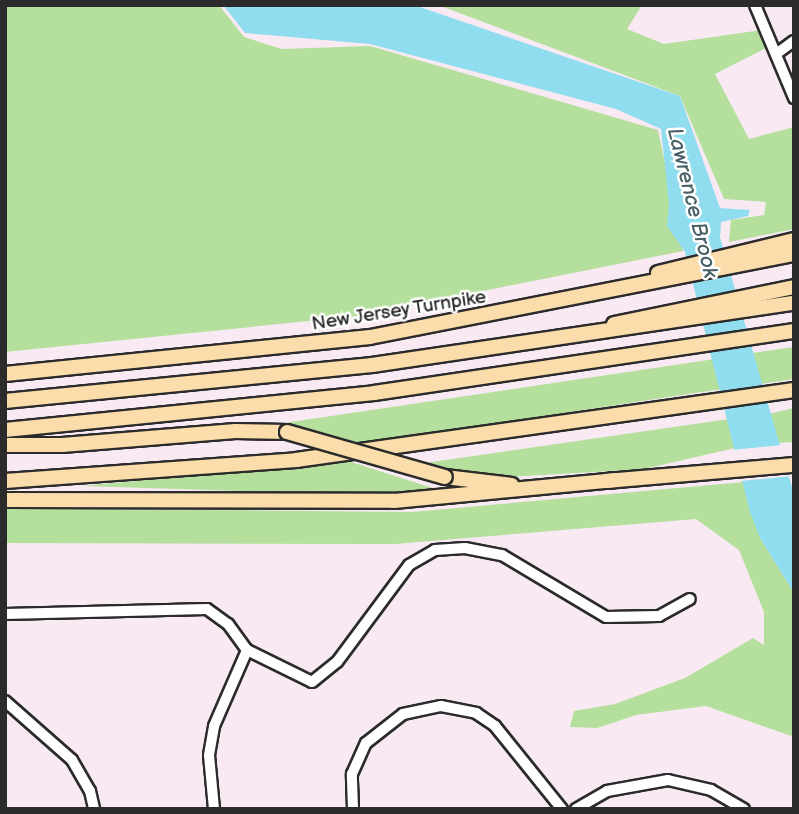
<!DOCTYPE html>
<style>
body{margin:0}
#map{position:relative;width:799px;height:814px;overflow:hidden;background:#f8e9f2;font-family:"Balsamiq Sans",sans-serif}
div>[style]{position:absolute}
[style*='--x']{left:calc(var(--x)*1px);top:calc(var(--y)*1px);width:calc(var(--w)*1px);rotate:calc(var(--a)*1deg)}
.green>*{inset:0;background:#b4df9c}
.water>*{inset:0;background:#90ddef}
.pier>*{inset:0;background:#f8e9f2}
.roads{filter:drop-shadow(2px 0 #2b2b2b) drop-shadow(-2px 0 #2b2b2b) drop-shadow(0 2px #2b2b2b) drop-shadow(0 -2px #2b2b2b)}
.minor>*{height:10px;margin:-5px;padding:0 5px;transform-origin:5px;border-radius:5px;background:#fff}
.highway>*{height:14px;margin:-7px;padding:0 7px;transform-origin:7px;border-radius:7px;background:#faddab}
.bridges{filter:drop-shadow(2px 0 #2b2b2b) drop-shadow(-2px 0 #2b2b2b) drop-shadow(0 2px #2b2b2b) drop-shadow(0 -2px #2b2b2b)}
.highway-bridge>*{height:14px;margin:-7px;padding:0 7px;transform-origin:7px;border-radius:7px;background:#faddab}
span{translate:-50% -50%;white-space:nowrap;text-align:center;line-height:1.15;-webkit-text-stroke:5px #fff;paint-order:stroke}
.street-label{font-size:19px;color:#2b2b2b}
.water-label{font-size:21px;color:#496066;font-style:italic}
.frame{position:absolute;inset:0;border:7px solid #2b2b2b;pointer-events:none}
</style>
<div id="map">
<div class="green">
<i style="clip-path:polygon(5px 5px,219px 5px,244px 37px,282px 49px,370px 46px,658px 130px,683px 251px,358px 316px,5px 352px)"></i>
<i style="clip-path:polygon(438px 5px,642px 5px,627px 29px,664px 44px,762px 30px,772px 45px,715px 74px,749px 139px,794px 127px,794px 229px,729px 242px,731px 220px,764px 215px,766px 202px,724px 199px,680px 96px)"></i>
<i style="clip-path:polygon(794px 347px,794px 379px,761px 384px,752px 353px)"></i>
<i style="clip-path:polygon(715px 359px,722px 389px,356px 444px,284px 423px)"></i>
<i style="clip-path:polygon(794px 408px,794px 442px,778px 443px,769px 414px)"></i>
<i style="clip-path:polygon(729px 419px,735px 448px,644px 469px,490px 478px,418px 464px)"></i>
<i style="clip-path:polygon(348px 461px,439px 490px,366px 495px,82px 486px)"></i>
<i style="clip-path:polygon(744px 482px,760px 538px,794px 593px,794px 737px,706px 706px,636px 715px,597px 728px,570px 727px,574px 711px,615px 704px,685px 678px,753px 638px,764px 645px,764px 612px,739px 550px,696px 519px,395px 544px,5px 543px,5px 508px,412px 512px)"></i>
</div>
<div class="water">
<i style="clip-path:polygon(223px 5px,414px 5px,680px 96px,720px 208px,750px 210px,748px 216px,721px 222px,720px 237px,794px 494px,794px 593px,760px 538px,750px 512px,685px 252px,667px 226px,669px 204px,661px 129px,616px 109px,370px 44px,245px 33px)"></i>
</div>
<div class="pier">
<i style="clip-path:polygon(782px 445px,792px 476px,740px 481px,732px 450px)"></i>
</div>
<div class="roads">
<div class="minor">
<i style="--x:755;--y:5;--w:101;--a:67.2"></i>
<i style="--x:776;--y:54;--w:22;--a:-36"></i>
<i style="--x:5;--y:614;--w:202;--a:-1.4"></i>
<i style="--x:207;--y:609;--w:26;--a:36"></i>
<i style="--x:228;--y:624;--w:32;--a:54"></i>
<i style="--x:247;--y:650;--w:72;--a:26.2"></i>
<i style="--x:312;--y:682;--w:32;--a:-39"></i>
<i style="--x:337;--y:662;--w:121;--a:-53.4"></i>
<i style="--x:409;--y:565;--w:30;--a:-30"></i>
<i style="--x:435;--y:550;--w:30;--a:-4"></i>
<i style="--x:465;--y:548;--w:38;--a:11"></i>
<i style="--x:502;--y:555;--w:121;--a:30.8"></i>
<i style="--x:606;--y:617;--w:53;--a:-1.1"></i>
<i style="--x:659;--y:616;--w:35;--a:-29"></i>
<i style="--x:5;--y:701;--w:89;--a:41.4"></i>
<i style="--x:72;--y:760;--w:36;--a:60"></i>
<i style="--x:90;--y:791;--w:18;--a:77"></i>
<i style="--x:214;--y:809;--w:54;--a:-95.3"></i>
<i style="--x:209;--y:755;--w:29;--a:-80"></i>
<i style="--x:214;--y:726;--w:83;--a:-66.5"></i>
<i style="--x:353;--y:809;--w:35;--a:-92"></i>
<i style="--x:352;--y:774;--w:34;--a:-66"></i>
<i style="--x:366;--y:743;--w:47;--a:-38.1"></i>
<i style="--x:403;--y:714;--w:39;--a:-12"></i>
<i style="--x:441;--y:706;--w:36;--a:11"></i>
<i style="--x:476;--y:713;--w:23;--a:34"></i>
<i style="--x:495;--y:726;--w:107;--a:51.1"></i>
<i style="--x:576;--y:809;--w:36;--a:-30"></i>
<i style="--x:607;--y:791;--w:62;--a:-10.2"></i>
<i style="--x:668;--y:780;--w:44;--a:13.1"></i>
<i style="--x:711;--y:790;--w:38;--a:30"></i>
</div>
<div class="highway">
<i style="--x:658;--y:273;--w:140;--a:-13.6"></i>
<i style="--x:614;--y:324;--w:184;--a:-11.6"></i>
<i style="--x:5;--y:374;--w:367;--a:-5.8"></i>
<i style="--x:370;--y:337;--w:432;--a:-11.1"></i>
<i style="--x:5;--y:401;--w:369;--a:-5.6"></i>
<i style="--x:372;--y:365;--w:427;--a:-8.4"></i>
<i style="--x:5;--y:430;--w:371;--a:-5.7"></i>
<i style="--x:374;--y:393;--w:425;--a:-8.4"></i>
<i style="--x:5;--y:445;--w:57;--a:0"></i>
<i style="--x:62;--y:445;--w:174;--a:-4.6"></i>
<i style="--x:235;--y:431;--w:52;--a:1.1"></i>
<i style="--x:445;--y:477;--w:67;--a:6.8"></i>
<i style="--x:5;--y:481;--w:292;--a:-4.1"></i>
<i style="--x:296;--y:460;--w:503;--a:-8"></i>
<i style="--x:606;--y:481;--w:189;--a:-4.9"></i>
<i style="--x:5;--y:500;--w:389;--a:0.1"></i>
<i style="--x:394;--y:501;--w:222;--a:-5.4"></i>
</div>
</div>
<div class="bridges">
<div class="highway-bridge">
<i style="--x:287;--y:432;--w:164;--a:15.9"></i>
</div>
</div>
<div class="street-label">
<span style="left:399px;top:311px;rotate:-9deg">New Jersey Turnpike</span>
</div>
<div class="water-label">
<span style="left:692px;top:203px;rotate:76deg">Lawrence Brook</span>
</div>
<div class="frame"></div>
</div>
